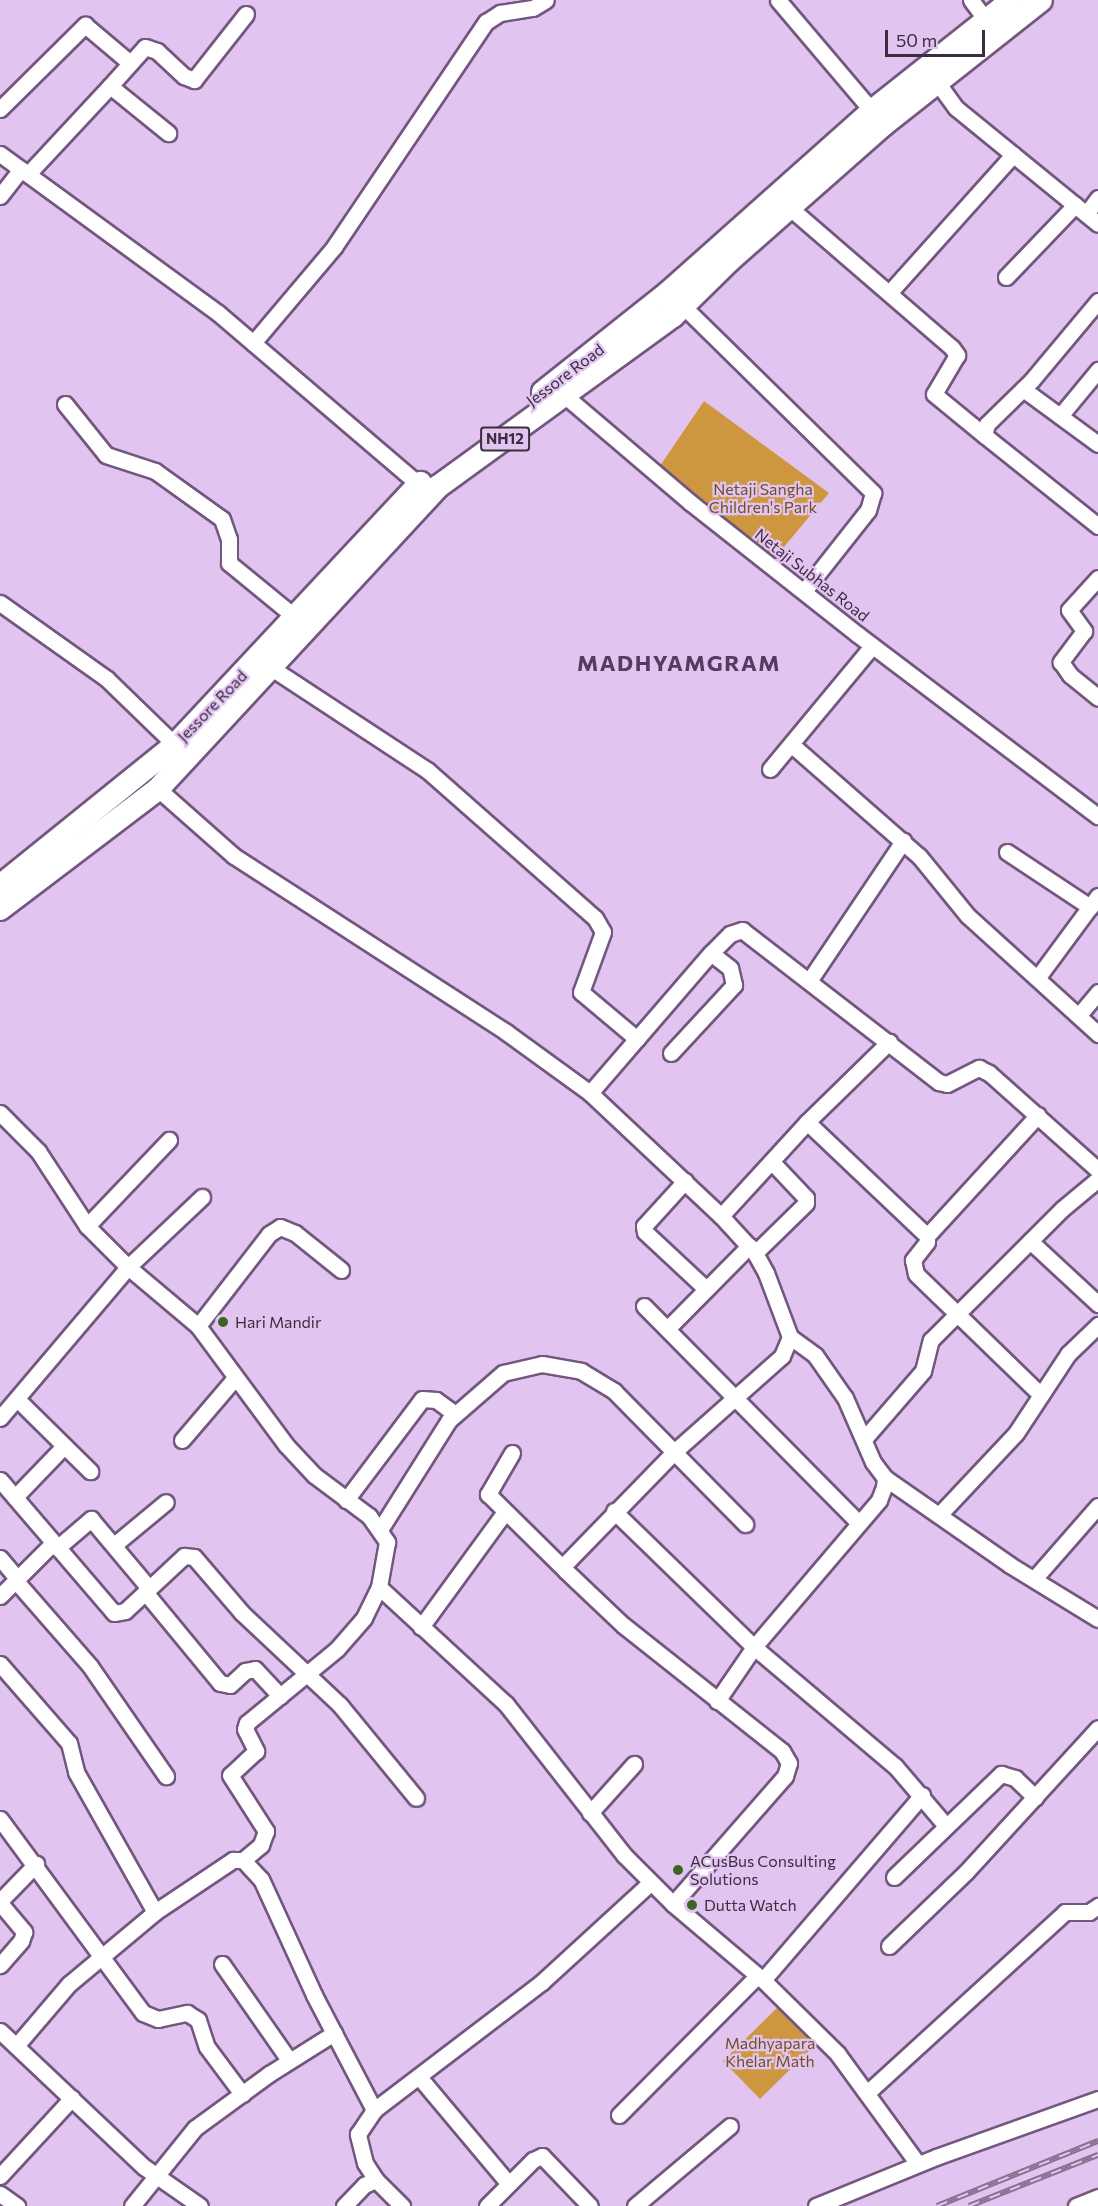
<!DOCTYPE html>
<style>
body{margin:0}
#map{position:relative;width:1098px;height:2206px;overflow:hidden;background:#e2c4f1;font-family:Commissioner,sans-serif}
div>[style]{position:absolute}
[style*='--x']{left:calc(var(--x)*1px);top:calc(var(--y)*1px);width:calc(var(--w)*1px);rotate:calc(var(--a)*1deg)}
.green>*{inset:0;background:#cf9640}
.roads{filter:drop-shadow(2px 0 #72577e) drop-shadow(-2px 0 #72577e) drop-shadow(0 2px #72577e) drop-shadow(0 -2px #72577e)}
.minor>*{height:15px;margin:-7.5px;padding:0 7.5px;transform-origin:7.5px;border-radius:7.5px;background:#fff}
.highway>*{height:22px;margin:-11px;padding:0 11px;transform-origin:11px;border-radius:11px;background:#fff}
.rail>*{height:6px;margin-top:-3px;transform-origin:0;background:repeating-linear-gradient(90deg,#e2c4f1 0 11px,#867290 0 22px);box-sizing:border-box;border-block:2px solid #867290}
.dots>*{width:16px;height:16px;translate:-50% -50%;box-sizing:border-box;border:3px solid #e2c4f1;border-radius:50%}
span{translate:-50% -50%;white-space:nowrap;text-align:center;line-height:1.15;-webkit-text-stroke:4.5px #e2c4f1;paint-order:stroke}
.shield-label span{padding:2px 4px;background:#e2c4f1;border:2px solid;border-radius:4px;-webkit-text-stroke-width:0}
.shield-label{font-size:15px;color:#3a2e3f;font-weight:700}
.street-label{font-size:16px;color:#3a2e3f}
.park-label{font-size:16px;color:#6f5021}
.poi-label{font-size:16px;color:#3a2e3f}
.left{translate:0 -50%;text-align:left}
.district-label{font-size:22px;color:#543b60;font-weight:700;letter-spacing:1.5px}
.scale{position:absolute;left:885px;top:30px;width:100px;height:27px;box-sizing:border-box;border:3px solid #3a2e3f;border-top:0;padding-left:8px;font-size:18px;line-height:21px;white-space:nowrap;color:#3a2e3f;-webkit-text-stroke:4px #e2c4f1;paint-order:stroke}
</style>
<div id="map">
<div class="green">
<i style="clip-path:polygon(704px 401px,829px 493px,773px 560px,658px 469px)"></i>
<i style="clip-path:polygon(779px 2006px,816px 2044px,760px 2099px,723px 2061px)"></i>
</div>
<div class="roads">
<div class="minor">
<i style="--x:778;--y:0;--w:145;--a:49.7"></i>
<i style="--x:971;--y:0;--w:34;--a:53"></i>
<i style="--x:937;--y:82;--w:32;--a:54"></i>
<i style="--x:956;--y:108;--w:183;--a:39.2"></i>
<i style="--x:110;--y:86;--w:52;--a:-48.1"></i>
<i style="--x:145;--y:47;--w:13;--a:18"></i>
<i style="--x:157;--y:51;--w:37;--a:43"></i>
<i style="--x:184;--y:76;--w:11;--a:22"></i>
<i style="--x:194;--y:80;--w:84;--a:-51.8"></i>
<i style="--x:0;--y:109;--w:120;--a:-44.7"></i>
<i style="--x:85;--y:25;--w:59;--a:40.2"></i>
<i style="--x:0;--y:154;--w:270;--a:36.1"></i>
<i style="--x:218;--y:313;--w:263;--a:40.5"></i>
<i style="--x:28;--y:174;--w:120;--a:-47"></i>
<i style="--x:110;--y:86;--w:75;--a:39"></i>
<i style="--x:0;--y:196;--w:34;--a:-52"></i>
<i style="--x:790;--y:208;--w:214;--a:40.8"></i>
<i style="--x:952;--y:348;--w:9;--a:54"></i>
<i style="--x:957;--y:355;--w:45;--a:120.5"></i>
<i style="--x:934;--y:394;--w:65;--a:39.4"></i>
<i style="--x:1086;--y:214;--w:20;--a:-53"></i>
<i style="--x:1006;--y:277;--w:100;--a:-46.2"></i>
<i style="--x:889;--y:293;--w:186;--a:-48.1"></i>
<i style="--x:1098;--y:301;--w:103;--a:129.9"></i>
<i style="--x:1032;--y:380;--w:63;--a:135.6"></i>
<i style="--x:987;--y:424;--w:11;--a:105"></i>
<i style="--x:984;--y:435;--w:146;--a:38.6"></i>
<i style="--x:683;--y:306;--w:267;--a:44.5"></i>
<i style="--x:873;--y:493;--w:18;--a:106"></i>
<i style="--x:868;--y:510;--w:103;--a:128.3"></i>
<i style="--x:253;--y:343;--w:126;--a:-49.8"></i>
<i style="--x:334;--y:247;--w:272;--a:-56"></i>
<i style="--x:486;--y:22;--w:17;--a:-33"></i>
<i style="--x:500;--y:13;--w:33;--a:-9"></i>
<i style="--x:533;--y:8;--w:15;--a:-32"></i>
<i style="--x:1023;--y:389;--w:93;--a:36.3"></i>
<i style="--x:564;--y:395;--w:167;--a:40.4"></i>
<i style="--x:691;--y:503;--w:211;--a:38.3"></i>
<i style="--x:857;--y:634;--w:302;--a:37.1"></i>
<i style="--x:65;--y:404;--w:65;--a:51.2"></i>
<i style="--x:106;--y:455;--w:52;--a:18.1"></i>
<i style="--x:155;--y:471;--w:82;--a:35.6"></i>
<i style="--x:222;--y:519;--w:21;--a:71"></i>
<i style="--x:229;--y:539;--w:24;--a:90"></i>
<i style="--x:229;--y:563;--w:85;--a:39.3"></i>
<i style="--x:1060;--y:416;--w:60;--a:-50.4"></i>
<i style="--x:1098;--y:578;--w:43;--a:132.2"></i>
<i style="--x:1069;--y:610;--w:26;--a:54"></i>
<i style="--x:1084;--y:631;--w:39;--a:127"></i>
<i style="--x:1061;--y:662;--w:16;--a:55"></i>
<i style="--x:1070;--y:675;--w:36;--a:39"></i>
<i style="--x:0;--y:603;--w:131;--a:35.4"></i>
<i style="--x:107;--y:679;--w:95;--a:44.1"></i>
<i style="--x:273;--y:669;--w:184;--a:33.3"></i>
<i style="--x:427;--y:770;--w:224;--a:41.4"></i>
<i style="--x:595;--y:918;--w:16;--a:60"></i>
<i style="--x:603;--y:932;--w:64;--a:110.1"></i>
<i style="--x:581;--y:992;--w:73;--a:40"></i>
<i style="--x:792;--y:745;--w:169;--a:41.2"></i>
<i style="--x:919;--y:856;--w:77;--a:50.8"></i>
<i style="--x:968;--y:916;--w:176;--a:42.2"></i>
<i style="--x:770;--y:769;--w:160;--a:-50.3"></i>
<i style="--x:158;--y:789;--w:101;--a:41.4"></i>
<i style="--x:234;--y:856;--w:324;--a:32.9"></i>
<i style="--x:506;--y:1032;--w:104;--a:36"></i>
<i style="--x:590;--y:1093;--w:180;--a:43.2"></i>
<i style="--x:721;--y:1216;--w:50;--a:47.4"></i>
<i style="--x:755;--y:1253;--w:23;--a:61"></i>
<i style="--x:766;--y:1273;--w:68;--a:69.4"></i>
<i style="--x:790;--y:1337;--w:21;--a:113"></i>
<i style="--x:782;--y:1356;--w:144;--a:138.4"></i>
<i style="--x:674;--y:1452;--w:158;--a:134.2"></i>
<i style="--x:564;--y:1565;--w:6;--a:72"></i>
<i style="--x:566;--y:1571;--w:79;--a:43.5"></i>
<i style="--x:623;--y:1625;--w:203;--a:38.4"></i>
<i style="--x:782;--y:1751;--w:14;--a:60"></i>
<i style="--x:789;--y:1763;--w:14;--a:107"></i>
<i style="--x:785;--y:1776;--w:170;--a:131.2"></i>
<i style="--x:673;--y:1904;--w:118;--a:40.2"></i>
<i style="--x:763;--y:1980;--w:104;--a:44.6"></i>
<i style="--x:837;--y:2053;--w:137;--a:53.9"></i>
<i style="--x:1007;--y:852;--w:100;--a:33.5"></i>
<i style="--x:1038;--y:977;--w:101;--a:-53.5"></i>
<i style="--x:809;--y:981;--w:169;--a:-56.1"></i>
<i style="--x:1079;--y:1015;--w:30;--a:-50"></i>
<i style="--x:671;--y:1053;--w:93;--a:-47.2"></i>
<i style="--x:734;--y:985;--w:17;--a:-103"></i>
<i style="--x:730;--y:968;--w:24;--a:-142"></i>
<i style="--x:590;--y:1093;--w:185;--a:-49.2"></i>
<i style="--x:711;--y:953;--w:27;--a:-45"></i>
<i style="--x:730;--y:934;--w:13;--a:-18"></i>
<i style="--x:742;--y:930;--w:249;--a:37.7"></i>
<i style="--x:939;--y:1082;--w:8;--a:14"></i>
<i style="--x:947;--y:1084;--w:36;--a:-27"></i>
<i style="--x:979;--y:1068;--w:11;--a:27"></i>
<i style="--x:989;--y:1073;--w:146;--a:41.7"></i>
<i style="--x:0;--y:1113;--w:54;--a:45"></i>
<i style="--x:38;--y:1151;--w:90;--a:56.8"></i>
<i style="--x:87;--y:1226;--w:58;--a:45"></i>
<i style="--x:128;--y:1267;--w:92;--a:40.1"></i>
<i style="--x:198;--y:1326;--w:148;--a:53.5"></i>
<i style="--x:286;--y:1445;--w:41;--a:47"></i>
<i style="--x:314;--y:1475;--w:69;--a:36.7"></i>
<i style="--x:369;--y:1516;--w:32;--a:55"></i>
<i style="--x:387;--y:1542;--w:46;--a:100.1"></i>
<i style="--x:379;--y:1587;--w:34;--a:116"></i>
<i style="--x:364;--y:1618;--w:41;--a:131.1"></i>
<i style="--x:337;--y:1649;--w:117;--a:140.6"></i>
<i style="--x:247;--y:1723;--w:6;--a:108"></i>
<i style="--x:245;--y:1729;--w:25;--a:63"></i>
<i style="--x:256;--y:1751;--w:35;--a:137"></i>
<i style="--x:230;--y:1775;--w:67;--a:57.3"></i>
<i style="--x:266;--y:1831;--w:15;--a:110"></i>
<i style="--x:261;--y:1845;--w:23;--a:140"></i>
<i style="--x:807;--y:1122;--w:166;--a:43.5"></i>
<i style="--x:927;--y:1236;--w:6;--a:90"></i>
<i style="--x:927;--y:1242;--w:23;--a:128"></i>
<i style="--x:913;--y:1260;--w:14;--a:78"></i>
<i style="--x:916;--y:1274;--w:174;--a:44.1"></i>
<i style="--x:685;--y:1181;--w:61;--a:132.3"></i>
<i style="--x:644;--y:1226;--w:6;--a:81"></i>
<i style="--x:645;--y:1232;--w:82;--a:43"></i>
<i style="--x:721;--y:1216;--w:127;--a:-47.5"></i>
<i style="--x:807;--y:1122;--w:115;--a:-44.3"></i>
<i style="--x:87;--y:1226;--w:119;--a:-46.4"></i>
<i style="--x:927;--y:1236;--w:164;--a:-47.5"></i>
<i style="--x:1030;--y:1241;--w:93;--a:42.8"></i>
<i style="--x:755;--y:1253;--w:71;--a:-44.4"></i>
<i style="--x:806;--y:1203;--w:5;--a:-90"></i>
<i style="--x:806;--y:1198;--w:50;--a:-133.4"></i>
<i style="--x:644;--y:1306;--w:305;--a:45.3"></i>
<i style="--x:198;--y:1326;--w:116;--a:-52.3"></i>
<i style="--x:269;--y:1234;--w:13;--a:-32"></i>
<i style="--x:280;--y:1227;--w:16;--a:22"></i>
<i style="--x:295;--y:1233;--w:59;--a:38.8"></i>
<i style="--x:667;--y:1329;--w:117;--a:-45.3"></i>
<i style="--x:17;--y:1399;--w:103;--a:44.6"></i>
<i style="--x:0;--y:1418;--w:198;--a:-49.7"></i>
<i style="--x:128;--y:1267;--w:102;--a:-43.4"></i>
<i style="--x:864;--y:1439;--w:90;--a:-49.1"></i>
<i style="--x:923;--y:1371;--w:32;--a:-76"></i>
<i style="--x:931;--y:1340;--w:185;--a:-45"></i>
<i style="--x:1062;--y:1209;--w:47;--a:-39.8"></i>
<i style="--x:182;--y:1440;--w:82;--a:-49.5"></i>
<i style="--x:512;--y:1453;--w:48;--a:120.3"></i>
<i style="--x:488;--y:1494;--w:110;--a:44.6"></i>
<i style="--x:885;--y:1478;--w:152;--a:34.8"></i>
<i style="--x:1010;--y:1565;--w:103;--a:31.5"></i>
<i style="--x:0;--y:1480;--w:175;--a:49.4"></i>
<i style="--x:114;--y:1613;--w:11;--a:-10"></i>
<i style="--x:125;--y:1611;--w:81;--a:-43"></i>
<i style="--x:184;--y:1556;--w:10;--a:6"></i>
<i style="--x:194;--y:1557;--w:74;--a:49.4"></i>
<i style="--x:242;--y:1613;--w:134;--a:43.2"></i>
<i style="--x:340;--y:1705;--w:120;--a:50.7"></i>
<i style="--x:15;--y:1497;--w:71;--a:-46.1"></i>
<i style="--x:346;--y:1500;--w:126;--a:-53"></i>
<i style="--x:422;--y:1399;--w:14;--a:4"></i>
<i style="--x:436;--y:1400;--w:24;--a:36"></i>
<i style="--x:614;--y:1511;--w:195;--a:44.2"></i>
<i style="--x:754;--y:1647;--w:185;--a:40.2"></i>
<i style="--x:895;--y:1766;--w:79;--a:49.6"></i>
<i style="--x:939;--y:1515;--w:112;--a:-46.8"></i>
<i style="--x:1016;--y:1433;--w:95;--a:-56.6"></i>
<i style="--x:1068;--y:1354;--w:42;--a:-44"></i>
<i style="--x:381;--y:1528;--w:128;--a:-57.8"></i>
<i style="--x:449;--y:1420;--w:72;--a:-41"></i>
<i style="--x:503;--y:1373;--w:40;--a:-13"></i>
<i style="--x:542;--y:1364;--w:40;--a:10"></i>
<i style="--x:581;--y:1371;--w:39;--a:31"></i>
<i style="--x:614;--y:1391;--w:187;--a:45.4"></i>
<i style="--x:114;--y:1545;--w:67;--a:-39.6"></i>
<i style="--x:57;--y:1548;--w:45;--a:-40.5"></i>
<i style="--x:91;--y:1519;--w:90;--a:50"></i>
<i style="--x:0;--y:1558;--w:26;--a:50"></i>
<i style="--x:1034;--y:1579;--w:97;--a:-48.8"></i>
<i style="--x:15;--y:1580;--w:114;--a:48.9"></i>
<i style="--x:90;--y:1666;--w:134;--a:55.4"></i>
<i style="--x:379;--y:1587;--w:173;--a:42.7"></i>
<i style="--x:506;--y:1704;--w:192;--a:52"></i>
<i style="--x:624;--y:1855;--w:69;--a:45"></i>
<i style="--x:145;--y:1592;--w:118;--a:50.5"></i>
<i style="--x:220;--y:1683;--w:10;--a:11"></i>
<i style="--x:230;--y:1685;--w:21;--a:-43"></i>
<i style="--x:245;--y:1671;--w:10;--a:-11"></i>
<i style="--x:255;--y:1669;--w:37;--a:47"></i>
<i style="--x:0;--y:1596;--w:75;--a:-45"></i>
<i style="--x:421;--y:1627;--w:142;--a:-53.9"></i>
<i style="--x:0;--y:1664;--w:105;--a:48.9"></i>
<i style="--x:69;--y:1743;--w:30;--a:76"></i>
<i style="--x:76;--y:1772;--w:161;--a:60.6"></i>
<i style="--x:717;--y:1701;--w:65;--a:-55.6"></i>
<i style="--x:754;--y:1647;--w:193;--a:-49.6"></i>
<i style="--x:879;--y:1500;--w:14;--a:-69"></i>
<i style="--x:884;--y:1487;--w:9;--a:-84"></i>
<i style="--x:885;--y:1478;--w:20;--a:-127"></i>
<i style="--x:873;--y:1462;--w:70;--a:-113.6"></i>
<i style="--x:845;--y:1398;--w:52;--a:-124.9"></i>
<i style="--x:815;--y:1355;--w:31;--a:-144"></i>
<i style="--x:590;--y:1813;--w:66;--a:-48.1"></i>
<i style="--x:0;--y:1819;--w:241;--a:53.6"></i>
<i style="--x:143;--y:2013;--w:16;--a:22"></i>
<i style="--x:158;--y:2019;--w:30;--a:-12"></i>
<i style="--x:187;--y:2013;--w:13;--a:32"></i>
<i style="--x:198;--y:2020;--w:28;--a:72"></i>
<i style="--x:207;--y:2047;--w:59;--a:53.3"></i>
<i style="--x:894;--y:1877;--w:149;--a:-43.9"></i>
<i style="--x:1001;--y:1774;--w:15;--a:16"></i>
<i style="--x:1015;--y:1778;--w:28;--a:44"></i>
<i style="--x:0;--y:1901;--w:52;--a:-45.8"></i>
<i style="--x:0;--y:1903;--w:38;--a:50"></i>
<i style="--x:24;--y:1932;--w:9;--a:108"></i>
<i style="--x:21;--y:1941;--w:32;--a:131"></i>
<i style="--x:889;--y:1946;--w:107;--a:-43.9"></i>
<i style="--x:966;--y:1872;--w:195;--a:-47.5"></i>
<i style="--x:222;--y:1964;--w:117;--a:55.1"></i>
<i style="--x:763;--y:1980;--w:244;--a:-49.3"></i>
<i style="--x:0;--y:2031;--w:198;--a:43.4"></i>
<i style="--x:144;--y:2167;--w:68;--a:34.9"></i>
<i style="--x:16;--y:2046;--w:82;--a:-49.5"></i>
<i style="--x:69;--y:1984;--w:112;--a:-39.9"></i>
<i style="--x:155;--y:1912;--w:94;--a:-33.7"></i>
<i style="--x:233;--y:1860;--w:10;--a:0"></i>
<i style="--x:243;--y:1860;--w:26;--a:47"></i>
<i style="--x:261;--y:1879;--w:128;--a:65.4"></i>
<i style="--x:314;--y:1995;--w:130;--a:62.4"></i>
<i style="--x:420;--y:2078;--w:138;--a:50"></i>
<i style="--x:868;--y:2092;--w:267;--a:-42.4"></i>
<i style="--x:1065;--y:1912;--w:24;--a:0"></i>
<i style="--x:1089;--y:1912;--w:11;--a:-34"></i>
<i style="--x:619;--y:2115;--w:196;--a:-45.2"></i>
<i style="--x:0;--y:2176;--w:106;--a:-47.3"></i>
<i style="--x:376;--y:2180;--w:20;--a:-123"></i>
<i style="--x:365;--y:2163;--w:30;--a:-104"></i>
<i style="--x:358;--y:2134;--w:29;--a:-56"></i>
<i style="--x:374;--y:2110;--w:211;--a:-37.3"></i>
<i style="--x:542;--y:1982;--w:147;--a:-42.5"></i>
<i style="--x:0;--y:2194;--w:21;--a:35"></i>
<i style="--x:132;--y:2206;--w:100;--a:-51.1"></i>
<i style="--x:195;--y:2128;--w:92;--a:-36.1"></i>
<i style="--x:269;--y:2074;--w:77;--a:-32.2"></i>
<i style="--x:344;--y:2206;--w:29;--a:-46"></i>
<i style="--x:364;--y:2185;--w:13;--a:-23"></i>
<i style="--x:376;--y:2180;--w:37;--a:45"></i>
<i style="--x:487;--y:2206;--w:65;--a:-45"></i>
<i style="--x:533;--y:2160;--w:10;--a:-24"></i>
<i style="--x:542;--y:2156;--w:69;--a:46.2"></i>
<i style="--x:635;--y:2206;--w:124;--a:-40.1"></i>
<i style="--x:816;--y:2206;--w:130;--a:-22.2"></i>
<i style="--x:936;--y:2157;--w:172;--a:-19.7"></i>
<i style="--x:1076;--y:2206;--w:24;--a:-22"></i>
</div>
<div class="highway">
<i style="--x:543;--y:392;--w:161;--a:-38.4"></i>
<i style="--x:669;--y:292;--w:272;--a:-41.7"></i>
<i style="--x:872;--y:111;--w:179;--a:-38.4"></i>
<i style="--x:0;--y:886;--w:225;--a:-38.9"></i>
<i style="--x:175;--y:745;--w:359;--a:-46.9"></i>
<i style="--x:0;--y:909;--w:198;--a:-37.2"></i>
<i style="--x:158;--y:789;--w:413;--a:-47.2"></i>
<i style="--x:439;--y:486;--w:289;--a:-36"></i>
<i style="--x:673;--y:316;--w:80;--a:-44.5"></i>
<i style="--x:730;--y:260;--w:204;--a:-41.4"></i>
<i style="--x:883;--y:125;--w:201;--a:-38.3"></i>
</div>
</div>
<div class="rail">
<i style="--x:937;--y:2206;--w:174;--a:-22"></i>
<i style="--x:969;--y:2206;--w:139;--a:-21.6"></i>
</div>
<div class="dots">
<i style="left:223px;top:1322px;background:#3d6521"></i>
<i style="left:678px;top:1870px;background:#3d6521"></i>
<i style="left:692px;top:1905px;background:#3d6521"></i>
</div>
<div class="shield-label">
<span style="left:505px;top:439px">NH12</span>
</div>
<div class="street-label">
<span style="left:565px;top:375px;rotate:-37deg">Jessore Road</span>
<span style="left:812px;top:575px;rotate:38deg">Netaji Subhas Road</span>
<span style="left:212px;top:706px;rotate:-46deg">Jessore Road</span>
</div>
<div class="park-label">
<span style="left:763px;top:498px">Netaji Sangha<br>Children's Park</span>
<span style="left:770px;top:2052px">Madhyapara<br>Khelar Math</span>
</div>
<div class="poi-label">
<span class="left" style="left:235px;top:1322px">Hari Mandir</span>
<span class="left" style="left:690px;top:1870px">ACusBus Consulting<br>Solutions</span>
<span class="left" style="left:704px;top:1905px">Dutta Watch</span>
</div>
<div class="district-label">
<span style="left:679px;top:663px">MADHYAMGRAM</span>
</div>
<div class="scale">50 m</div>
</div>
